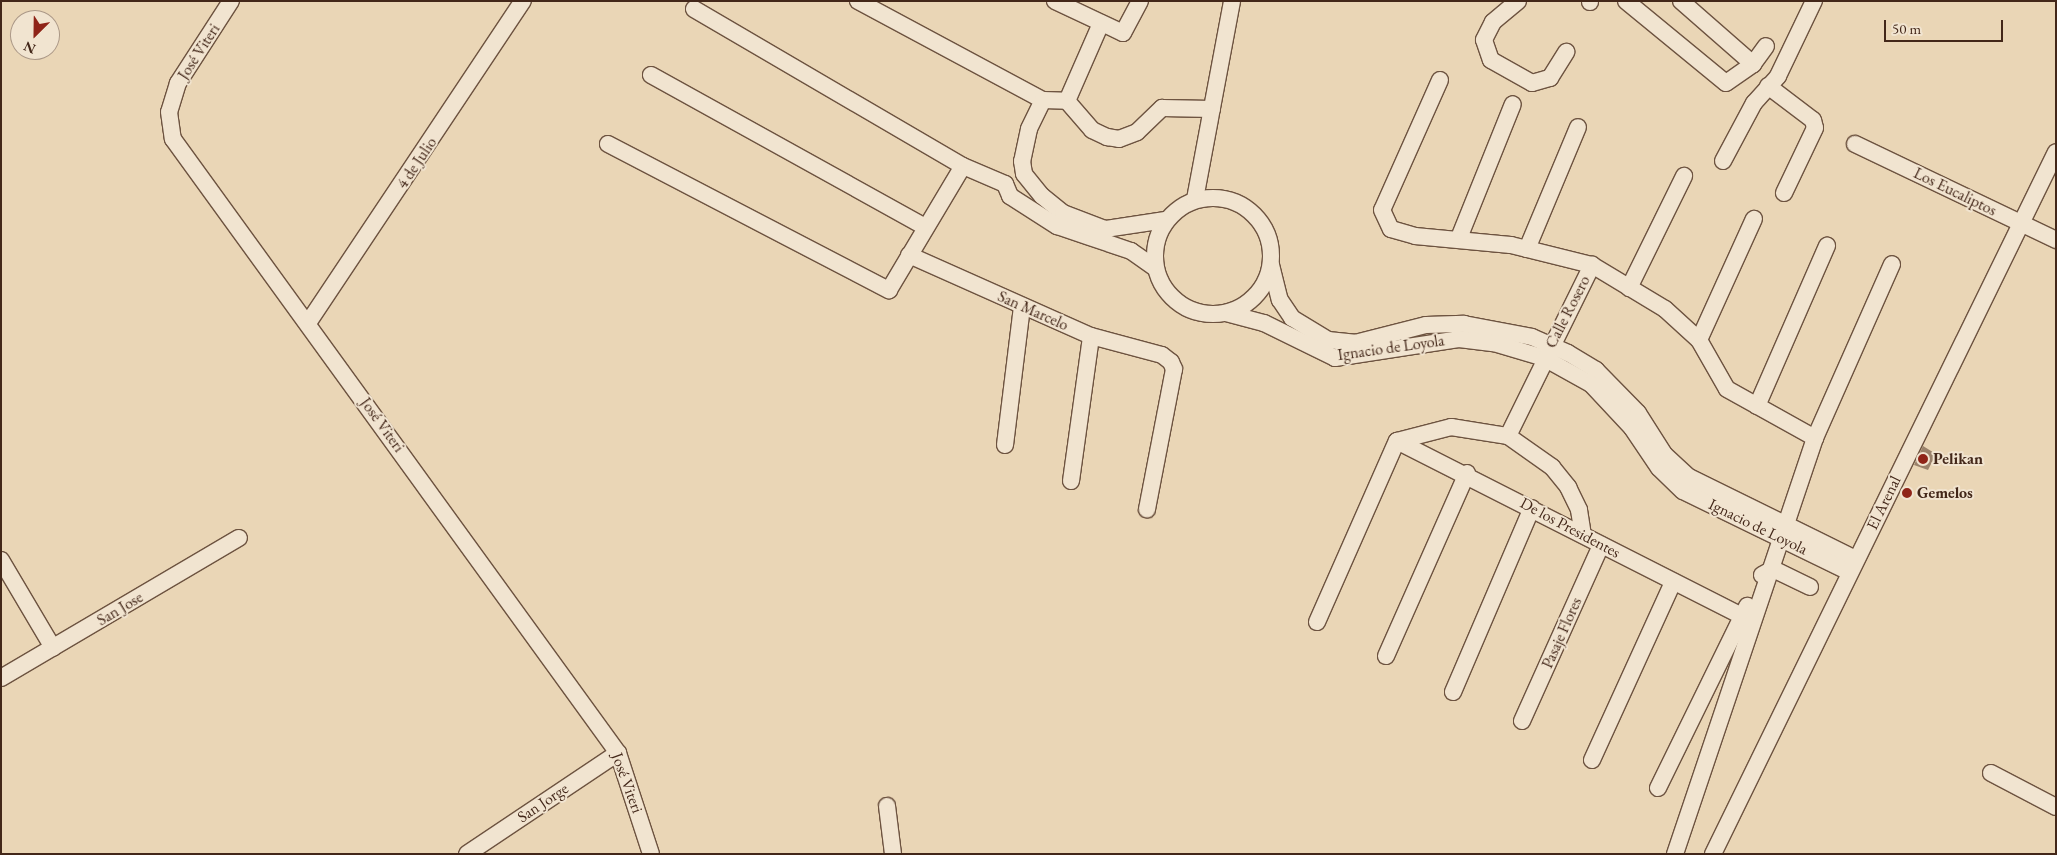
<!DOCTYPE html>
<meta charset="utf-8">
<style>
body{margin:0}
#map{position:relative;width:2057px;height:855px;overflow:hidden;background:#ead6b6;font-family:"EB Garamond",serif}
div>[style]{position:absolute}
[style*='--x']{left:calc(var(--x)*1px);top:calc(var(--y)*1px);width:calc(var(--w)*1px);rotate:calc(var(--a)*1deg)}
.building>*{inset:0;background:#9a826b}
.roads{filter:drop-shadow(1px 0 #6d5340) drop-shadow(-1px 0 #6d5340) drop-shadow(0 1px #6d5340) drop-shadow(0 -1px #6d5340)}
.minor>*{height:16px;margin:-8px;padding:0 8px;transform-origin:8px;border-radius:8px;background:#f1e4d0}
.minor>.ring{margin:-8px;padding:0;box-sizing:content-box;background:none;border:16px solid #f1e4d0;border-radius:50%}
.dots>*{width:14px;height:14px;translate:-50% -50%;box-sizing:border-box;border:2px solid #f1e4d0;border-radius:50%}
span{translate:-50% -50%;white-space:nowrap;text-align:center;line-height:1.15;-webkit-text-stroke:4px #f1e4d0;paint-order:stroke}
.street-label{font-size:16px;color:#432719}
.poi-label{font-size:16px;color:#432719;font-weight:700}
.left{translate:0 -50%;text-align:left}
.frame{position:absolute;inset:0;border:2px solid #432719;pointer-events:none}
.north{position:absolute;left:10px;top:10px;width:50px;height:50px;box-sizing:border-box;background:#f1e4d0;border:1px solid #ab9887;border-radius:50%;rotate:203deg;font-size:14px;font-weight:700;line-height:20px;text-align:center;color:#432719}
.north::after{content:'';display:block;margin:auto;width:18px;height:22px;background:#8f2418;clip-path:polygon(50% 0,100% 100%,50% 72%,0 100%)}
.scale{position:absolute;left:1884px;top:20px;width:119px;height:22px;box-sizing:border-box;border:2px solid #432719;border-top:0;padding-left:6px;font-size:15px;line-height:18px;white-space:nowrap;color:#432719;-webkit-text-stroke:4px #f1e4d0;paint-order:stroke}
</style>
<div id="map">
<div class="building">
<i style="clip-path:polygon(1923px 446px,1936px 454px,1928px 470px,1914px 465px)"></i>
</div>
<div class="roads">
<div class="minor">
<i style="--x:231;--y:1;--w:98;--a:122.9"></i>
<i style="--x:178;--y:83;--w:30;--a:107"></i>
<i style="--x:169;--y:112;--w:27;--a:82"></i>
<i style="--x:173;--y:139;--w:758;--a:54.07"></i>
<i style="--x:618;--y:753;--w:106;--a:71.9"></i>
<i style="--x:858;--y:1;--w:210;--a:28.2"></i>
<i style="--x:1043;--y:100;--w:24;--a:2"></i>
<i style="--x:1067;--y:101;--w:38;--a:49"></i>
<i style="--x:1092;--y:130;--w:17;--a:25"></i>
<i style="--x:1107;--y:137;--w:12;--a:9"></i>
<i style="--x:1119;--y:139;--w:19;--a:-21"></i>
<i style="--x:1137;--y:132;--w:35;--a:-44"></i>
<i style="--x:1162;--y:108;--w:50;--a:1.1"></i>
<i style="--x:1055;--y:1;--w:75;--a:25.2"></i>
<i style="--x:1123;--y:33;--w:36;--a:-62"></i>
<i style="--x:1518;--y:1;--w:33;--a:140"></i>
<i style="--x:1493;--y:22;--w:20;--a:117"></i>
<i style="--x:1484;--y:40;--w:21;--a:71"></i>
<i style="--x:1491;--y:60;--w:47;--a:29.3"></i>
<i style="--x:1532;--y:83;--w:19;--a:-16"></i>
<i style="--x:1550;--y:78;--w:31;--a:-58"></i>
<i style="--x:1626;--y:1;--w:129;--a:39.4"></i>
<i style="--x:1726;--y:83;--w:33;--a:-35"></i>
<i style="--x:1753;--y:64;--w:22;--a:-54"></i>
<i style="--x:1681;--y:1;--w:96;--a:41.2"></i>
<i style="--x:1590;--y:2;--w:1;--a:-90"></i>
<i style="--x:694;--y:9;--w:311;--a:30.3"></i>
<i style="--x:963;--y:166;--w:46;--a:23.2"></i>
<i style="--x:651;--y:75;--w:313;--a:29"></i>
<i style="--x:1440;--y:80;--w:142;--a:114"></i>
<i style="--x:1382;--y:210;--w:21;--a:65"></i>
<i style="--x:1391;--y:229;--w:25;--a:16"></i>
<i style="--x:1415;--y:236;--w:96;--a:5.4"></i>
<i style="--x:1511;--y:245;--w:83;--a:13.9"></i>
<i style="--x:1592;--y:265;--w:85;--a:31.1"></i>
<i style="--x:1665;--y:309;--w:46;--a:42.4"></i>
<i style="--x:1699;--y:340;--w:56;--a:60.3"></i>
<i style="--x:1727;--y:389;--w:101;--a:29.1"></i>
<i style="--x:1768;--y:86;--w:56;--a:37.1"></i>
<i style="--x:1813;--y:120;--w:8;--a:76"></i>
<i style="--x:1815;--y:128;--w:72;--a:115.5"></i>
<i style="--x:1043;--y:100;--w:32;--a:116"></i>
<i style="--x:1029;--y:129;--w:33;--a:102"></i>
<i style="--x:1022;--y:161;--w:13;--a:81"></i>
<i style="--x:1024;--y:174;--w:28;--a:51"></i>
<i style="--x:1042;--y:196;--w:27;--a:39"></i>
<i style="--x:1063;--y:213;--w:45;--a:20.9"></i>
<i style="--x:1105;--y:229;--w:61;--a:-8.5"></i>
<i style="--x:1067;--y:101;--w:85;--a:-66.4"></i>
<i style="--x:608;--y:144;--w:317;--a:27.5"></i>
<i style="--x:889;--y:290;--w:144;--a:-59.2"></i>
<i style="--x:1855;--y:144;--w:223;--a:25.5"></i>
<i style="--x:1723;--y:161;--w:66;--a:-61.9"></i>
<i style="--x:1754;--y:103;--w:36;--a:-48"></i>
<i style="--x:1778;--y:76;--w:83;--a:-64.4"></i>
<i style="--x:1005;--y:184;--w:13;--a:67"></i>
<i style="--x:1010;--y:196;--w:56;--a:32.6"></i>
<i style="--x:1057;--y:226;--w:78;--a:18.7"></i>
<i style="--x:1131;--y:251;--w:29;--a:35"></i>
<i class="ring" style="left:1155px;top:198px;width:100px;height:100px"></i>
<i style="--x:1195;--y:199;--w:201;--a:-79.4"></i>
<i style="--x:1459;--y:238;--w:144;--a:-68.1"></i>
<i style="--x:1527;--y:249;--w:132;--a:-67.3"></i>
<i style="--x:909;--y:255;--w:199;--a:24"></i>
<i style="--x:1091;--y:336;--w:73;--a:15"></i>
<i style="--x:1162;--y:355;--w:11;--a:38"></i>
<i style="--x:1171;--y:362;--w:8;--a:67"></i>
<i style="--x:1174;--y:369;--w:143;--a:100.9"></i>
<i style="--x:1271;--y:265;--w:36;--a:76"></i>
<i style="--x:1280;--y:300;--w:22;--a:56"></i>
<i style="--x:1292;--y:318;--w:42;--a:31.4"></i>
<i style="--x:1328;--y:340;--w:27;--a:6"></i>
<i style="--x:1355;--y:343;--w:73;--a:-14.2"></i>
<i style="--x:1426;--y:325;--w:38;--a:-2"></i>
<i style="--x:1464;--y:324;--w:69;--a:10.8"></i>
<i style="--x:1532;--y:337;--w:39;--a:24"></i>
<i style="--x:1568;--y:353;--w:33;--a:31"></i>
<i style="--x:1596;--y:370;--w:60;--a:45.7"></i>
<i style="--x:1638;--y:413;--w:49;--a:57.6"></i>
<i style="--x:1664;--y:454;--w:34;--a:43"></i>
<i style="--x:1689;--y:477;--w:186;--a:26.2"></i>
<i style="--x:1629;--y:288;--w:125;--a:-63.8"></i>
<i style="--x:1226;--y:313;--w:39;--a:15"></i>
<i style="--x:1264;--y:323;--w:79;--a:26.2"></i>
<i style="--x:1335;--y:358;--w:125;--a:-8.7"></i>
<i style="--x:1459;--y:339;--w:35;--a:7"></i>
<i style="--x:1494;--y:343;--w:52;--a:16.7"></i>
<i style="--x:1544;--y:358;--w:54;--a:29"></i>
<i style="--x:1591;--y:384;--w:60;--a:47"></i>
<i style="--x:1632;--y:428;--w:48;--a:56"></i>
<i style="--x:1659;--y:468;--w:33;--a:44"></i>
<i style="--x:1683;--y:491;--w:185;--a:26"></i>
<i style="--x:308;--y:323;--w:387;--a:-56.3"></i>
<i style="--x:1699;--y:340;--w:133;--a:-65.6"></i>
<i style="--x:1757;--y:406;--w:175;--a:-66.4"></i>
<i style="--x:1508;--y:436;--w:191;--a:-63.8"></i>
<i style="--x:1397;--y:441;--w:387;--a:26.9"></i>
<i style="--x:1397;--y:441;--w:56;--a:-14.5"></i>
<i style="--x:1451;--y:427;--w:58;--a:9"></i>
<i style="--x:1508;--y:436;--w:54;--a:35.2"></i>
<i style="--x:1552;--y:467;--w:26;--a:51"></i>
<i style="--x:1568;--y:487;--w:25;--a:64"></i>
<i style="--x:1579;--y:510;--w:25;--a:81"></i>
<i style="--x:1005;--y:445;--w:139;--a:-83"></i>
<i style="--x:1071;--y:481;--w:146;--a:-82.1"></i>
<i style="--x:1;--y:560;--w:102;--a:59.4"></i>
<i style="--x:1762;--y:575;--w:13;--a:-29"></i>
<i style="--x:1773;--y:569;--w:41;--a:25.9"></i>
<i style="--x:1317;--y:622;--w:198;--a:-66.2"></i>
<i style="--x:1386;--y:656;--w:200;--a:-66.1"></i>
<i style="--x:1;--y:678;--w:276;--a:-30.5"></i>
<i style="--x:1453;--y:692;--w:200;--a:-66.8"></i>
<i style="--x:1522;--y:721;--w:193;--a:-65.8"></i>
<i style="--x:1592;--y:760;--w:196;--a:-65.5"></i>
<i style="--x:1991;--y:773;--w:73;--a:27.6"></i>
<i style="--x:1658;--y:788;--w:203;--a:-63.9"></i>
<i style="--x:887;--y:806;--w:48;--a:82.9"></i>
<i style="--x:467;--y:854;--w:182;--a:-33.8"></i>
<i style="--x:1675;--y:854;--w:439;--a:-71.4"></i>
<i style="--x:1815;--y:438;--w:190;--a:-66.1"></i>
<i style="--x:1713;--y:854;--w:781;--a:-63.96"></i>
</div>
</div>
<div class="dots">
<i style="left:1923px;top:459px;background:#8f2418"></i>
<i style="left:1907px;top:493px;background:#8f2418"></i>
</div>
<div class="street-label">
<span style="left:199px;top:52px;rotate:-57deg">José Viteri</span>
<span style="left:417px;top:163px;rotate:-56deg">4 de Julio</span>
<span style="left:1955px;top:192px;rotate:26deg">Los Eucaliptos</span>
<span style="left:1033px;top:311px;rotate:24deg">San Marcelo</span>
<span style="left:1568px;top:312px;rotate:-63deg">Calle Rosero</span>
<span style="left:1391px;top:348px;rotate:-8deg">Ignacio de Loyola</span>
<span style="left:382px;top:425px;rotate:54deg">José Viteri</span>
<span style="left:1884px;top:503px;rotate:-64deg">El Arenal</span>
<span style="left:1758px;top:527px;rotate:26deg">Ignacio de Loyola</span>
<span style="left:1570px;top:528px;rotate:28deg">De los Presidentes</span>
<span style="left:120px;top:609px;rotate:-31deg">San Jose</span>
<span style="left:1562px;top:633px;rotate:-66deg">Pasaje Flores</span>
<span style="left:627px;top:783px;rotate:70deg">José Viteri</span>
<span style="left:543px;top:803px;rotate:-34deg">San Jorge</span>
</div>
<div class="poi-label">
<span class="left" style="left:1933px;top:459px">Pelikan</span>
<span class="left" style="left:1917px;top:493px">Gemelos</span>
</div>
<div class="frame"></div>
<div class="north">N</div>
<div class="scale">50 m</div>
</div>
